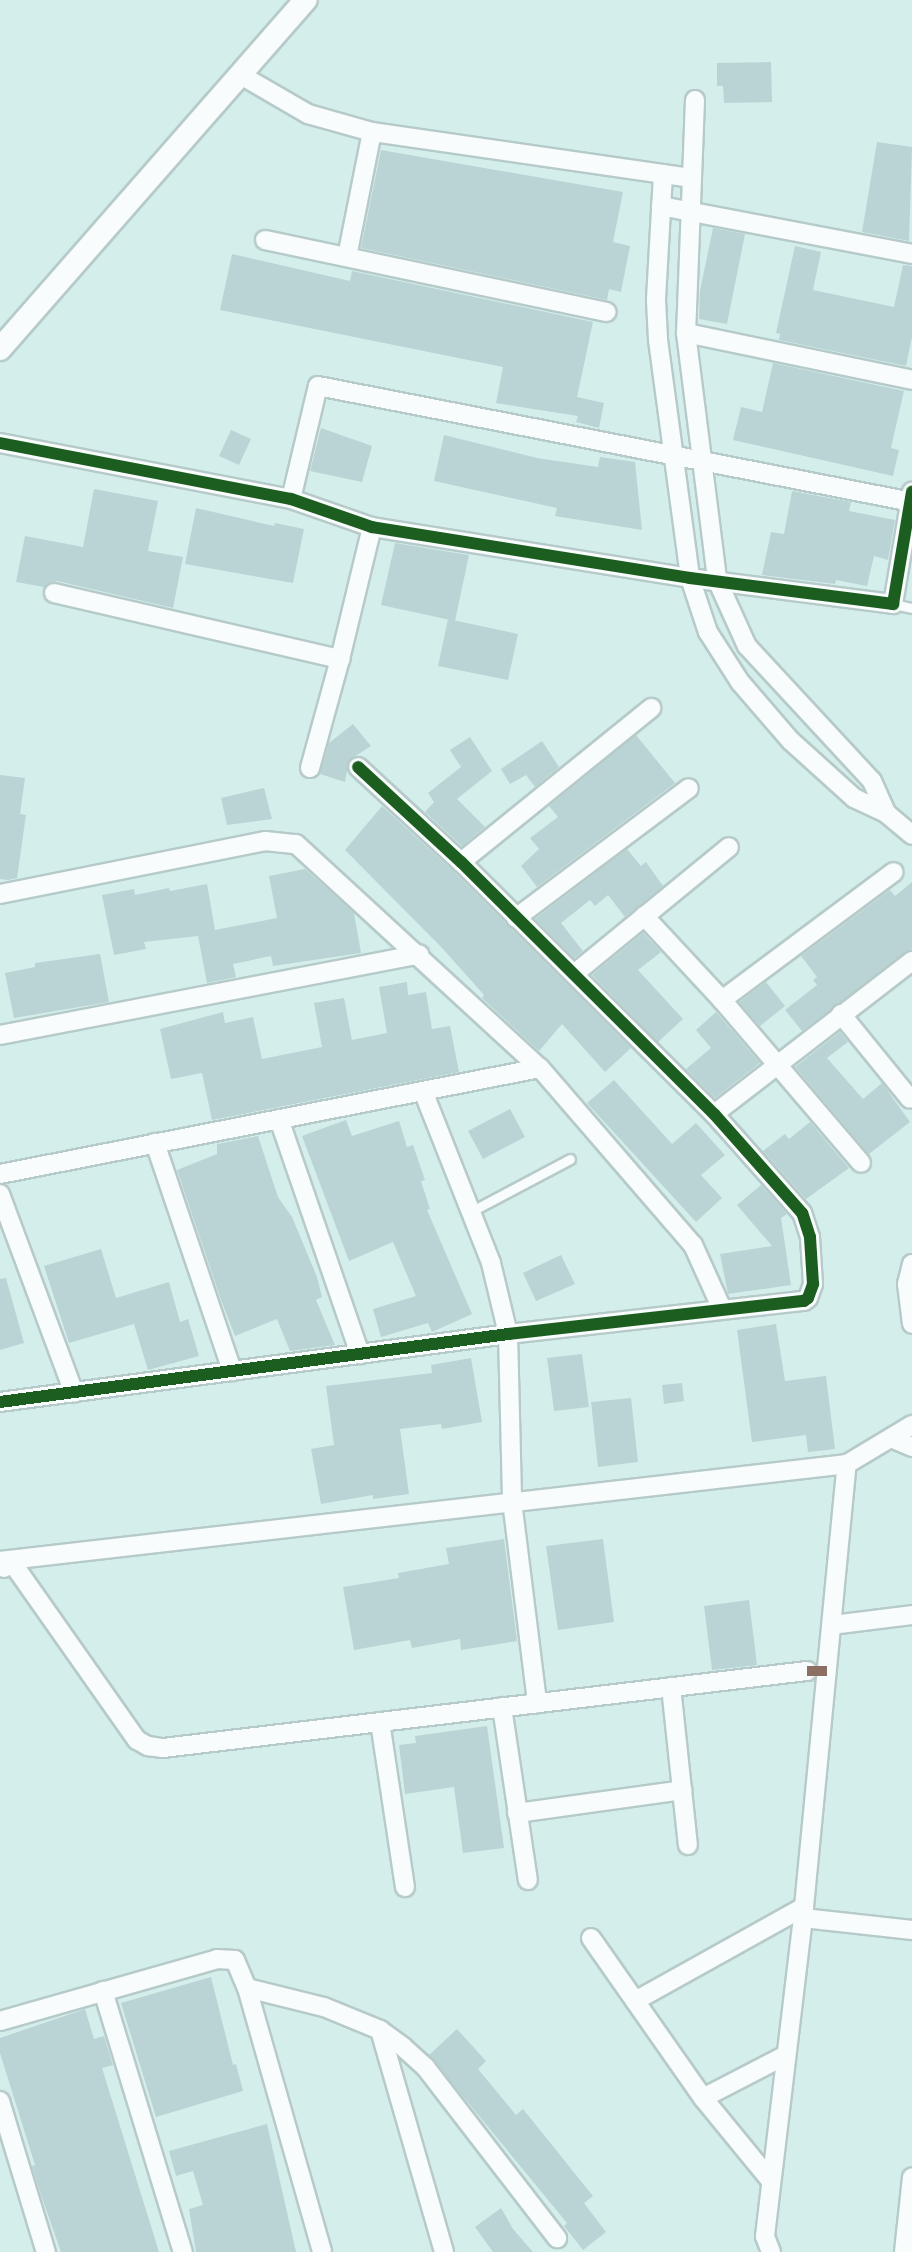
<!DOCTYPE html>
<style>
body{margin:0}
#map{position:relative;width:912px;height:2252px;overflow:hidden;background:#d4eeec;font-family:"Archivo Narrow",sans-serif}
div>[style]{position:absolute}
[style*='--x']{left:calc(var(--x)*1px);top:calc(var(--y)*1px);width:calc(var(--w)*1px);rotate:calc(var(--a)*1deg)}
.building>*{inset:0;background:#bad4d5}
.roads{filter:drop-shadow(2px 0 #b6cbc9) drop-shadow(-2px 0 #b6cbc9) drop-shadow(0 2px #b6cbc9) drop-shadow(0 -2px #b6cbc9)}
.service>*{height:9px;margin:-4.5px;padding:0 4.5px;transform-origin:4.5px;border-radius:4.5px;background:#f9fcfc}
.minor>*{height:18px;margin:-9px;padding:0 9px;transform-origin:9px;border-radius:9px;background:#f9fcfc}
.tertiary>*{height:22px;margin:-11px;padding:0 11px;transform-origin:11px;border-radius:11px;background:#f9fcfc}
.quiet>*{height:10px;margin-top:-5px;transform-origin:0;background:repeating-linear-gradient(90deg,#8d6e63 0 20px,transparent 0 30px)}
.cycleway>*{height:12px;margin:-6px;padding:0 6px;transform-origin:6px;border-radius:6px;background:#1b5e20}
span{translate:-50% -50%;white-space:nowrap;text-align:center;line-height:1.15;-webkit-text-stroke:8px #f4fdfc;paint-order:stroke}
</style>
<div id="map">
<div class="building">
<i style="clip-path:polygon(771px 62px,772px 102px,724px 103px,723px 86px,717px 86px,717px 63px)"></i>
<i style="clip-path:polygon(877px 142px,912px 147px,909px 241px,862px 232px)"></i>
<i style="clip-path:polygon(381px 150px,623px 192px,613px 242px,630px 246px,621px 292px,609px 289px,607px 300px,361px 248px)"></i>
<i style="clip-path:polygon(713px 228px,745px 234px,727px 324px,699px 319px,700px 291px)"></i>
<i style="clip-path:polygon(795px 246px,821px 252px,813px 290px,894px 307px,903px 265px,912px 266px,912px 337px,906px 366px,779px 340px,780px 334px,776px 333px)"></i>
<i style="clip-path:polygon(232px 254px,350px 281px,352px 271px,593px 322px,577px 397px,604px 403px,599px 428px,576px 422px,578px 416px,496px 403px,503px 367px,220px 310px)"></i>
<i style="clip-path:polygon(773px 363px,904px 391px,891px 448px,899px 450px,893px 476px,733px 440px,741px 407px,762px 412px)"></i>
<i style="clip-path:polygon(321px 428px,372px 446px,362px 482px,310px 471px)"></i>
<i style="clip-path:polygon(231px 430px,251px 439px,239px 465px,219px 456px)"></i>
<i style="clip-path:polygon(444px 435px,537px 458px,598px 467px,600px 457px,635px 462px,642px 530px,555px 516px,557px 508px,434px 481px)"></i>
<i style="clip-path:polygon(94px 489px,158px 501px,148px 551px,183px 557px,173px 608px,57px 581px,44px 587px,16px 582px,25px 536px,83px 547px)"></i>
<i style="clip-path:polygon(792px 491px,851px 502px,849px 511px,895px 520px,888px 560px,874px 556px,867px 586px,836px 580px,835px 584px,762px 575px,771px 532px,784px 534px)"></i>
<i style="clip-path:polygon(196px 508px,274px 526px,275px 523px,304px 529px,293px 583px,185px 564px)"></i>
<i style="clip-path:polygon(395px 543px,469px 555px,455px 621px,381px 605px)"></i>
<i style="clip-path:polygon(448px 619px,518px 634px,508px 680px,438px 666px)"></i>
<i style="clip-path:polygon(353px 724px,371px 746px,349px 760px,345px 782px,320px 774px,329px 743px)"></i>
<i style="clip-path:polygon(636px 735px,675px 783px,537px 887px,521px 866px,539px 849px,530px 838px,558px 817px,549px 806px)"></i>
<i style="clip-path:polygon(470px 737px,492px 771px,457px 799px,485px 827px,462px 846px,425px 812px,434px 802px,428px 793px,461px 767px,450px 750px)"></i>
<i style="clip-path:polygon(542px 741px,559px 767px,535px 787px,526px 775px,510px 784px,501px 769px)"></i>
<i style="clip-path:polygon(0 775px,25px 778px,20px 814px,26px 815px,17px 878px,8px 880px,0 879px)"></i>
<i style="clip-path:polygon(264px 788px,272px 819px,227px 825px,221px 798px)"></i>
<i style="clip-path:polygon(382px 806px,453px 871px,631px 1048px,605px 1072px,562px 1024px,539px 1051px,482px 998px,484px 995px,443px 949px,345px 850px)"></i>
<i style="clip-path:polygon(627px 849px,641px 866px,646px 862px,663px 886px,625px 917px,608px 895px,595px 906px,590px 900px,561px 923px,583px 951px,574px 958px,535px 919px)"></i>
<i style="clip-path:polygon(305px 869px,354px 913px,361px 953px,273px 966px,271px 956px,233px 964px,236px 977px,207px 983px,198px 936px,144px 942px,146px 949px,114px 955px,102px 895px,134px 889px,135px 895px,169px 888px,170px 891px,207px 884px,215px 930px,277px 918px,269px 876px)"></i>
<i style="clip-path:polygon(912px 882px,912px 949px,802px 1031px,785px 1010px,817px 985px,813px 980px,817px 977px,801px 956px,890px 890px,895px 896px)"></i>
<i style="clip-path:polygon(643px 933px,661px 952px,638px 970px,683px 1019px,658px 1042px,592px 975px)"></i>
<i style="clip-path:polygon(100px 954px,109px 1002px,14px 1018px,5px 973px,35px 967px,35px 963px)"></i>
<i style="clip-path:polygon(407px 982px,408px 995px,426px 992px,432px 1029px,450px 1026px,459px 1072px,212px 1120px,202px 1073px,171px 1079px,160px 1029px,223px 1012px,225px 1023px,253px 1017px,262px 1059px,322px 1047px,314px 1003px,344px 998px,352px 1040px,387px 1033px,379px 987px)"></i>
<i style="clip-path:polygon(766px 982px,785px 1006px,760px 1026px,739px 1002px)"></i>
<i style="clip-path:polygon(716px 1012px,760px 1063px,715px 1098px,686px 1069px,711px 1048px,696px 1030px)"></i>
<i style="clip-path:polygon(840px 1032px,848px 1042px,827px 1058px,863px 1099px,882px 1083px,910px 1122px,869px 1154px,795px 1067px)"></i>
<i style="clip-path:polygon(614px 1080px,672px 1144px,696px 1123px,725px 1155px,701px 1175px,722px 1198px,696px 1222px,587px 1103px)"></i>
<i style="clip-path:polygon(510px 1109px,525px 1137px,483px 1159px,468px 1131px)"></i>
<i style="clip-path:polygon(346px 1120px,352px 1136px,399px 1121px,407px 1147px,413px 1145px,425px 1180px,421px 1181px,430px 1209px,427px 1210px,472px 1314px,432px 1332px,428px 1323px,381px 1337px,373px 1309px,416px 1296px,393px 1242px,349px 1261px,302px 1136px)"></i>
<i style="clip-path:polygon(810px 1122px,849px 1168px,806px 1199px,763px 1151px,785px 1134px,789px 1139px)"></i>
<i style="clip-path:polygon(258px 1136px,278px 1197px,292px 1217px,317px 1277px,322px 1297px,316px 1300px,335px 1345px,290px 1351px,277px 1319px,235px 1336px,221px 1300px,177px 1170px,217px 1154px,217px 1144px)"></i>
<i style="clip-path:polygon(761px 1185px,787px 1214px,781px 1218px,791px 1285px,728px 1294px,720px 1254px,772px 1246px,737px 1205px)"></i>
<i style="clip-path:polygon(101px 1249px,116px 1298px,169px 1282px,180px 1322px,188px 1319px,199px 1356px,148px 1370px,134px 1324px,69px 1343px,44px 1266px)"></i>
<i style="clip-path:polygon(561px 1255px,575px 1284px,536px 1301px,523px 1273px)"></i>
<i style="clip-path:polygon(6px 1278px,24px 1343px,0 1350px,0 1279px)"></i>
<i style="clip-path:polygon(776px 1324px,785px 1381px,826px 1376px,835px 1449px,808px 1452px,806px 1435px,752px 1442px,737px 1330px)"></i>
<i style="clip-path:polygon(582px 1354px,589px 1407px,554px 1411px,547px 1358px)"></i>
<i style="clip-path:polygon(471px 1358px,482px 1422px,442px 1429px,441px 1424px,400px 1429px,409px 1494px,373px 1499px,373px 1495px,321px 1504px,311px 1449px,334px 1445px,326px 1386px,432px 1373px,431px 1365px)"></i>
<i style="clip-path:polygon(682px 1383px,684px 1401px,664px 1404px,662px 1385px)"></i>
<i style="clip-path:polygon(631px 1398px,638px 1462px,598px 1467px,591px 1402px)"></i>
<i style="clip-path:polygon(504px 1539px,517px 1641px,461px 1650px,460px 1639px,412px 1648px,410px 1640px,354px 1650px,343px 1587px,399px 1578px,398px 1573px,449px 1564px,446px 1548px)"></i>
<i style="clip-path:polygon(603px 1539px,614px 1622px,558px 1630px,546px 1546px)"></i>
<i style="clip-path:polygon(749px 1600px,757px 1665px,712px 1670px,704px 1606px)"></i>
<i style="clip-path:polygon(487px 1726px,504px 1848px,463px 1853px,454px 1787px,405px 1794px,399px 1745px,416px 1743px,415px 1736px)"></i>
<i style="clip-path:polygon(211px 1977px,233px 2065px,236px 2064px,243px 2091px,156px 2117px,121px 2003px)"></i>
<i style="clip-path:polygon(85px 2009px,94px 2039px,104px 2036px,113px 2065px,102px 2068px,159px 2252px,61px 2252px,40px 2192px,32px 2166px,35px 2165px,0 2053px,0 2038px)"></i>
<i style="clip-path:polygon(457px 2029px,486px 2061px,478px 2069px,516px 2115px,523px 2109px,593px 2196px,584px 2203px,606px 2232px,583px 2250px,564px 2226px,567px 2223px,429px 2055px)"></i>
<i style="clip-path:polygon(267px 2124px,296px 2252px,196px 2252px,189px 2209px,203px 2205px,193px 2171px,176px 2176px,169px 2151px)"></i>
<i style="clip-path:polygon(501px 2208px,513px 2229px,533px 2252px,493px 2252px,475px 2227px)"></i>
</div>
<div class="roads">
<div class="service">
<i style="--x:893;--y:604;--w:19;--a:12"></i>
<i style="--x:470;--y:1212;--w:113;--a:-27.9"></i>
</div>
<div class="minor">
<i style="--x:239;--y:74;--w:80;--a:30.1"></i>
<i style="--x:308;--y:114;--w:66;--a:15.7"></i>
<i style="--x:372;--y:132;--w:323;--a:8.2"></i>
<i style="--x:695;--y:100;--w:233;--a:92.2"></i>
<i style="--x:686;--y:333;--w:249;--a:82.8"></i>
<i style="--x:717;--y:580;--w:72;--a:65.6"></i>
<i style="--x:747;--y:646;--w:184;--a:47.2"></i>
<i style="--x:872;--y:781;--w:35;--a:66"></i>
<i style="--x:663;--y:174;--w:126;--a:93.2"></i>
<i style="--x:656;--y:300;--w:40;--a:87.1"></i>
<i style="--x:658;--y:340;--w:240;--a:82.3"></i>
<i style="--x:690;--y:578;--w:57;--a:71.6"></i>
<i style="--x:708;--y:632;--w:59;--a:57.4"></i>
<i style="--x:740;--y:682;--w:78;--a:49.2"></i>
<i style="--x:791;--y:741;--w:85;--a:42.1"></i>
<i style="--x:854;--y:798;--w:35;--a:25"></i>
<i style="--x:886;--y:813;--w:34;--a:40"></i>
<i style="--x:661;--y:206;--w:256;--a:10.8"></i>
<i style="--x:265;--y:240;--w:349;--a:11.9"></i>
<i style="--x:347;--y:257;--w:127;--a:-78.7"></i>
<i style="--x:686;--y:333;--w:231;--a:11.7"></i>
<i style="--x:0;--y:443;--w:296;--a:10.9"></i>
<i style="--x:291;--y:499;--w:86;--a:19.1"></i>
<i style="--x:372;--y:527;--w:322;--a:9.1"></i>
<i style="--x:690;--y:578;--w:205;--a:7.3"></i>
<i style="--x:893;--y:604;--w:114;--a:-80.4"></i>
<i style="--x:291;--y:499;--w:116;--a:-76.6"></i>
<i style="--x:318;--y:386;--w:605;--a:11.05"></i>
<i style="--x:54;--y:593;--w:294;--a:13"></i>
<i style="--x:340;--y:659;--w:136;--a:-76.4"></i>
<i style="--x:310;--y:768;--w:113;--a:-74.6"></i>
<i style="--x:461;--y:862;--w:245;--a:-39"></i>
<i style="--x:0;--y:894;--w:270;--a:-11.3"></i>
<i style="--x:265;--y:841;--w:31;--a:6"></i>
<i style="--x:296;--y:844;--w:331;--a:42.6"></i>
<i style="--x:540;--y:1068;--w:234;--a:49.2"></i>
<i style="--x:693;--y:1245;--w:70;--a:65.6"></i>
<i style="--x:644;--y:916;--w:115;--a:47.1"></i>
<i style="--x:722;--y:1000;--w:214;--a:49.5"></i>
<i style="--x:516;--y:918;--w:216;--a:-36.9"></i>
<i style="--x:574;--y:974;--w:200;--a:-39.3"></i>
<i style="--x:722;--y:1000;--w:214;--a:-36.7"></i>
<i style="--x:841;--y:1014;--w:109;--a:50.9"></i>
<i style="--x:0;--y:1035;--w:427;--a:-10.9"></i>
<i style="--x:423;--y:1091;--w:185;--a:68.4"></i>
<i style="--x:491;--y:1263;--w:73;--a:76.5"></i>
<i style="--x:508;--y:1334;--w:167;--a:88.6"></i>
<i style="--x:512;--y:1501;--w:204;--a:82.9"></i>
<i style="--x:714;--y:1114;--w:250;--a:-37.7"></i>
<i style="--x:279;--y:1119;--w:249;--a:71"></i>
<i style="--x:155;--y:1143;--w:241;--a:71.3"></i>
<i style="--x:0;--y:1174;--w:550;--a:-11.11"></i>
<i style="--x:0;--y:1194;--w:212;--a:69.6"></i>
<i style="--x:912;--y:1264;--w:21;--a:104"></i>
<i style="--x:907;--y:1284;--w:40;--a:82.9"></i>
<i style="--x:0;--y:1402;--w:513;--a:-7.62"></i>
<i style="--x:508;--y:1334;--w:298;--a:-6.4"></i>
<i style="--x:804;--y:1301;--w:5;--a:-37"></i>
<i style="--x:808;--y:1298;--w:15;--a:-70"></i>
<i style="--x:813;--y:1284;--w:47;--a:-93.7"></i>
<i style="--x:810;--y:1237;--w:25;--a:-108"></i>
<i style="--x:802;--y:1213;--w:132;--a:-131.6"></i>
<i style="--x:714;--y:1114;--w:357;--a:-135.1"></i>
<i style="--x:461;--y:862;--w:140;--a:-137.3"></i>
<i style="--x:891;--y:1438;--w:23;--a:23"></i>
<i style="--x:0;--y:1561;--w:853;--a:-6.53"></i>
<i style="--x:847;--y:1464;--w:76;--a:-31"></i>
<i style="--x:4;--y:1568;--w:10;--a:-45"></i>
<i style="--x:11;--y:1561;--w:219;--a:54.9"></i>
<i style="--x:137;--y:1740;--w:13;--a:29"></i>
<i style="--x:148;--y:1746;--w:15;--a:8"></i>
<i style="--x:163;--y:1748;--w:649;--a:-6.82"></i>
<i style="--x:832;--y:1625;--w:81;--a:-7.1"></i>
<i style="--x:671;--y:1687;--w:159;--a:83.9"></i>
<i style="--x:502;--y:1707;--w:175;--a:81.5"></i>
<i style="--x:380;--y:1722;--w:167;--a:81.4"></i>
<i style="--x:517;--y:1813;--w:167;--a:-7.9"></i>
<i style="--x:803;--y:1918;--w:110;--a:6.3"></i>
<i style="--x:591;--y:1938;--w:195;--a:55"></i>
<i style="--x:703;--y:2098;--w:107;--a:50.7"></i>
<i style="--x:247;--y:1988;--w:79;--a:13.9"></i>
<i style="--x:324;--y:2007;--w:61;--a:22.3"></i>
<i style="--x:380;--y:2030;--w:29;--a:36"></i>
<i style="--x:403;--y:2047;--w:31;--a:42"></i>
<i style="--x:426;--y:2068;--w:215;--a:52.4"></i>
<i style="--x:103;--y:1991;--w:273;--a:73"></i>
<i style="--x:635;--y:2001;--w:193;--a:-29.1"></i>
<i style="--x:0;--y:2021;--w:226;--a:-15.9"></i>
<i style="--x:217;--y:1959;--w:18;--a:3"></i>
<i style="--x:235;--y:1960;--w:30;--a:67"></i>
<i style="--x:247;--y:1988;--w:274;--a:74.1"></i>
<i style="--x:380;--y:2030;--w:231;--a:73.9"></i>
<i style="--x:703;--y:2098;--w:93;--a:-27.4"></i>
<i style="--x:0;--y:2101;--w:158;--a:73.1"></i>
<i style="--x:771;--y:2252;--w:17;--a:-111"></i>
<i style="--x:765;--y:2236;--w:331;--a:-83.2"></i>
<i style="--x:804;--y:1907;--w:445;--a:-84.5"></i>
<i style="--x:904;--y:2252;--w:75;--a:-83.9"></i>
</div>
<div class="tertiary">
<i style="--x:0;--y:349;--w:464;--a:-48.8"></i>
</div>
</div>
<div class="quiet">
<i style="--x:807;--y:1671;--w:20;--a:0"></i>
</div>
<div class="cycleway">
<i style="--x:0;--y:443;--w:296;--a:10.9"></i>
<i style="--x:291;--y:499;--w:86;--a:19.1"></i>
<i style="--x:372;--y:527;--w:322;--a:9.1"></i>
<i style="--x:690;--y:578;--w:205;--a:7.3"></i>
<i style="--x:893;--y:604;--w:114;--a:-80.4"></i>
<i style="--x:0;--y:1402;--w:513;--a:-7.62"></i>
<i style="--x:508;--y:1334;--w:298;--a:-6.4"></i>
<i style="--x:804;--y:1301;--w:5;--a:-37"></i>
<i style="--x:808;--y:1298;--w:15;--a:-70"></i>
<i style="--x:813;--y:1284;--w:47;--a:-93.7"></i>
<i style="--x:810;--y:1237;--w:25;--a:-108"></i>
<i style="--x:802;--y:1213;--w:132;--a:-131.6"></i>
<i style="--x:714;--y:1114;--w:357;--a:-135.1"></i>
<i style="--x:461;--y:862;--w:140;--a:-137.3"></i>
</div>
</div>
